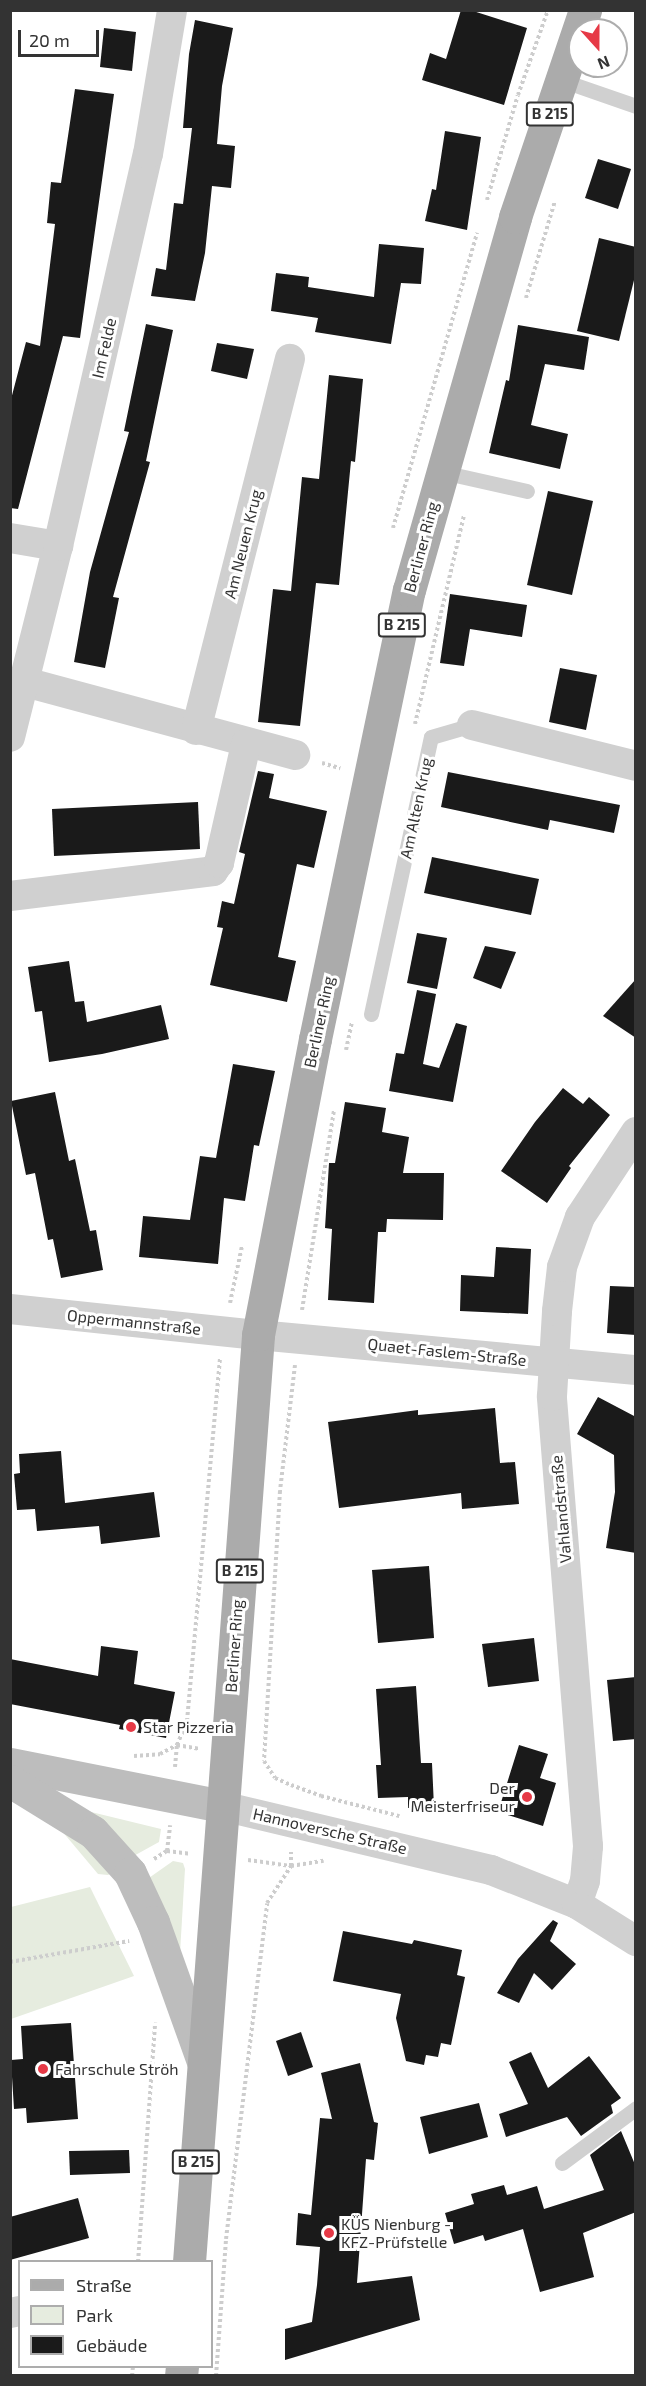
<!DOCTYPE html>
<meta charset="utf-8">
<style>
body{margin:0}
#map{position:relative;width:646px;height:2386px;overflow:hidden;background:#fff;font-family:"Exo 2",sans-serif}
div>[style]{position:absolute}
[style*='--x']{left:calc(var(--x)*1px);top:calc(var(--y)*1px);width:calc(var(--w)*1px);rotate:calc(var(--a)*1deg)}
.green>*{inset:0;background:#e6ecdf}
.building>*{inset:0;background:#1a1a1a}
.path>*{height:4px;margin-top:-2px;transform-origin:0;background:repeating-linear-gradient(90deg,#cdcdcd 0 3px,transparent 0 6px)}
.lane>*{height:15px;margin:-7.5px;padding:0 7.5px;transform-origin:7.5px;border-radius:7.5px;background:#d0d0d0}
.street>*{height:30px;margin:-15px;padding:0 15px;transform-origin:15px;border-radius:15px;background:#d0d0d0}
.secondary>*{height:33px;margin:-16.5px;padding:0 16.5px;transform-origin:16.5px;border-radius:16.5px;background:#bdbdbd}
.primary>*{height:33px;margin:-16.5px;padding:0 16.5px;transform-origin:16.5px;border-radius:16.5px;background:#ababab}
.dots>*{width:16px;height:16px;translate:-50% -50%;box-sizing:border-box;border:3px solid #fff;border-radius:50%}
span{translate:-50% -50%;white-space:nowrap;text-align:center;line-height:1.15;-webkit-text-stroke:6px #fff;paint-order:stroke}
.shield-label span{padding:2px 4px;background:#fff;border:2px solid;border-radius:4px;-webkit-text-stroke-width:0}
.shield-label{font-size:15px;color:#333;font-weight:700}
.street-label{font-size:16px;color:#333}
.poi-label{font-size:16px;color:#333}
.left{translate:0 -50%;text-align:left}
.right{translate:-100% -50%;text-align:right}
.frame{position:absolute;inset:0;border:12px solid #333;pointer-events:none}
.legend{position:absolute;left:18px;top:2260px;width:195px;height:108px;box-sizing:border-box;background:#fff;border:2px solid #adadad;margin:0;padding:8px 10px;list-style:none;font-size:18px;color:#333}
.legend li{display:flex;align-items:center;gap:12px;height:30px}
.legend b{width:30px;border:2px solid #adadad}
.north{position:absolute;left:568px;top:18px;width:60px;height:60px;box-sizing:border-box;background:#fff;border:2px solid #adadad;border-radius:50%;rotate:159deg;font-size:16px;font-weight:700;line-height:24px;text-align:center;color:#333}
.north::after{content:'';display:block;margin:auto;width:21px;height:27px;background:#e63946;clip-path:polygon(50% 0,100% 100%,50% 72%,0 100%)}
.scale{position:absolute;left:18px;top:30px;width:81px;height:27px;box-sizing:border-box;border:3px solid #333;border-top:0;padding-left:8px;font-size:18px;line-height:21px;white-space:nowrap;color:#333;-webkit-text-stroke:4px #fff;paint-order:stroke}
</style>
<div id="map">
<div class="green">
<i style="clip-path:polygon(83px 1810px,161px 1829px,159px 1842px,130px 1858px)"></i>
<i style="clip-path:polygon(51px 1818px,68px 1829px,114px 1872px,108px 1875px,98px 1874px)"></i>
<i style="clip-path:polygon(173px 1861px,183px 1863px,185px 1869px,180px 1953px,146px 1880px)"></i>
<i style="clip-path:polygon(90px 1887px,134px 1976px,11px 2019px,11px 1907px)"></i>
</div>
<div class="building">
<i style="clip-path:polygon(461px 10px,470px 10px,527px 28px,504px 105px,422px 80px,430px 53px,446px 59px)"></i>
<i style="clip-path:polygon(195px 20px,233px 28px,222px 86px,217px 144px,235px 146px,231px 188px,212px 186px,205px 253px,195px 301px,151px 296px,156px 268px,166px 270px,174px 203px,183px 204px,192px 128px,183px 128px,189px 54px)"></i>
<i style="clip-path:polygon(104px 28px,136px 32px,132px 71px,100px 67px)"></i>
<i style="clip-path:polygon(75px 89px,114px 94px,80px 338px,63px 336px,18px 509px,10px 508px,10px 403px,26px 342px,40px 346px,55px 224px,47px 223px,51px 182px,61px 183px)"></i>
<i style="clip-path:polygon(445px 131px,481px 137px,467px 230px,425px 221px,432px 189px,436px 190px)"></i>
<i style="clip-path:polygon(598px 159px,631px 169px,618px 209px,585px 198px)"></i>
<i style="clip-path:polygon(599px 238px,636px 247px,636px 272px,619px 341px,577px 331px)"></i>
<i style="clip-path:polygon(379px 244px,424px 248px,421px 284px,401px 283px,391px 344px,315px 332px,318px 318px,271px 311px,276px 273px,309px 277px,308px 287px,374px 297px)"></i>
<i style="clip-path:polygon(146px 324px,173px 330px,146px 461px,150px 462px,113px 597px,119px 598px,105px 668px,74px 662px,90px 572px,129px 432px,124px 431px)"></i>
<i style="clip-path:polygon(518px 325px,589px 337px,584px 370px,545px 364px,531px 425px,568px 434px,560px 469px,489px 453px,506px 380px,509px 381px)"></i>
<i style="clip-path:polygon(217px 343px,254px 349px,247px 379px,211px 371px)"></i>
<i style="clip-path:polygon(329px 375px,363px 379px,355px 462px,351px 461px,339px 585px,316px 583px,300px 726px,258px 722px,273px 589px,291px 591px,302px 477px,319px 479px)"></i>
<i style="clip-path:polygon(548px 491px,593px 501px,572px 595px,527px 585px)"></i>
<i style="clip-path:polygon(450px 594px,527px 605px,522px 637px,470px 629px,464px 666px,440px 663px)"></i>
<i style="clip-path:polygon(560px 668px,597px 675px,586px 730px,549px 722px)"></i>
<i style="clip-path:polygon(258px 771px,274px 774px,269px 798px,327px 811px,314px 868px,297px 864px,278px 957px,296px 961px,287px 1002px,210px 985px,223px 928px,217px 927px,222px 901px,234px 904px,245px 854px,239px 852px)"></i>
<i style="clip-path:polygon(448px 772px,620px 805px,614px 833px,550px 820px,548px 830px,441px 807px)"></i>
<i style="clip-path:polygon(198px 802px,200px 849px,54px 856px,52px 809px)"></i>
<i style="clip-path:polygon(432px 857px,539px 879px,531px 915px,424px 893px)"></i>
<i style="clip-path:polygon(417px 933px,447px 938px,437px 989px,407px 983px)"></i>
<i style="clip-path:polygon(485px 946px,516px 952px,501px 989px,473px 978px)"></i>
<i style="clip-path:polygon(69px 961px,75px 1002px,84px 1001px,87px 1022px,161px 1005px,169px 1039px,102px 1054px,49px 1062px,42px 1011px,35px 1012px,28px 967px)"></i>
<i style="clip-path:polygon(636px 979px,636px 1038px,603px 1016px)"></i>
<i style="clip-path:polygon(417px 990px,436px 994px,423px 1064px,439px 1068px,456px 1023px,467px 1026px,453px 1102px,389px 1091px,396px 1053px,404px 1054px)"></i>
<i style="clip-path:polygon(233px 1064px,275px 1071px,259px 1146px,254px 1145px,245px 1201px,224px 1198px,218px 1264px,139px 1257px,143px 1216px,190px 1220px,200px 1156px,216px 1158px)"></i>
<i style="clip-path:polygon(563px 1088px,583px 1104px,589px 1097px,610px 1115px,569px 1166px,571px 1168px,547px 1203px,501px 1171px,535px 1122px)"></i>
<i style="clip-path:polygon(55px 1092px,69px 1161px,75px 1159px,90px 1231px,96px 1230px,103px 1270px,61px 1278px,53px 1239px,48px 1240px,35px 1173px,26px 1175px,11px 1101px)"></i>
<i style="clip-path:polygon(345px 1102px,386px 1108px,382px 1132px,409px 1137px,403px 1173px,444px 1173px,443px 1220px,387px 1219px,386px 1232px,378px 1232px,374px 1303px,328px 1300px,332px 1229px,325px 1228px,329px 1163px,335px 1163px)"></i>
<i style="clip-path:polygon(496px 1247px,531px 1249px,528px 1314px,460px 1311px,461px 1275px,494px 1277px)"></i>
<i style="clip-path:polygon(610px 1286px,636px 1287px,636px 1335px,607px 1333px)"></i>
<i style="clip-path:polygon(598px 1397px,636px 1417px,636px 1553px,606px 1548px,615px 1492px,614px 1455px,577px 1434px)"></i>
<i style="clip-path:polygon(495px 1408px,500px 1463px,515px 1462px,519px 1504px,462px 1509px,461px 1493px,339px 1508px,328px 1422px,418px 1410px,418px 1415px)"></i>
<i style="clip-path:polygon(61px 1451px,65px 1503px,154px 1492px,160px 1537px,101px 1544px,99px 1526px,37px 1531px,35px 1509px,17px 1510px,14px 1474px,20px 1473px,19px 1454px)"></i>
<i style="clip-path:polygon(429px 1566px,434px 1638px,378px 1643px,372px 1570px)"></i>
<i style="clip-path:polygon(534px 1638px,539px 1681px,488px 1687px,482px 1644px)"></i>
<i style="clip-path:polygon(101px 1646px,138px 1651px,134px 1684px,175px 1692px,166px 1738px,119px 1729px,120px 1725px,10px 1704px,10px 1659px,98px 1676px)"></i>
<i style="clip-path:polygon(636px 1677px,636px 1739px,613px 1741px,607px 1680px)"></i>
<i style="clip-path:polygon(416px 1686px,421px 1763px,432px 1763px,434px 1807px,408px 1808px,408px 1797px,378px 1798px,376px 1765px,381px 1765px,376px 1689px)"></i>
<i style="clip-path:polygon(519px 1745px,548px 1754px,540px 1778px,556px 1783px,543px 1826px,498px 1812px)"></i>
<i style="clip-path:polygon(553px 1920px,558px 1923px,550px 1941px,576px 1964px,552px 1990px,534px 1973px,519px 2003px,497px 1993px,518px 1959px)"></i>
<i style="clip-path:polygon(343px 1931px,412px 1944px,414px 1940px,462px 1950px,457px 1975px,465px 1977px,451px 2045px,441px 2043px,438px 2057px,426px 2055px,424px 2065px,406px 2061px,396px 2018px,401px 1994px,333px 1981px)"></i>
<i style="clip-path:polygon(71px 2023px,78px 2119px,27px 2123px,26px 2108px,14px 2109px,12px 2077px,11px 2060px,23px 2059px,21px 2026px)"></i>
<i style="clip-path:polygon(301px 2032px,313px 2067px,288px 2076px,276px 2041px)"></i>
<i style="clip-path:polygon(531px 2052px,548px 2088px,589px 2056px,621px 2098px,611px 2105px,613px 2113px,581px 2136px,567px 2117px,506px 2137px,499px 2114px,528px 2104px,509px 2062px)"></i>
<i style="clip-path:polygon(360px 2063px,374px 2122px,378px 2123px,374px 2160px,366px 2159px,357px 2283px,412px 2276px,420px 2320px,285px 2360px,285px 2329px,312px 2322px,317px 2285px,320px 2247px,296px 2245px,298px 2213px,311px 2215px,320px 2118px,332px 2119px,321px 2073px)"></i>
<i style="clip-path:polygon(479px 2103px,488px 2137px,429px 2154px,420px 2117px)"></i>
<i style="clip-path:polygon(621px 2131px,636px 2167px,636px 2212px,583px 2233px,594px 2277px,540px 2292px,523px 2229px,485px 2241px,483px 2235px,454px 2244px,445px 2213px,474px 2204px,471px 2194px,504px 2185px,507px 2195px,537px 2186px,544px 2209px,604px 2190px,590px 2155px)"></i>
<i style="clip-path:polygon(129px 2150px,130px 2173px,70px 2175px,69px 2151px)"></i>
<i style="clip-path:polygon(78px 2198px,89px 2238px,10px 2260px,10px 2217px)"></i>
</div>
<div class="path">
<i style="--x:487;--y:200;--w:109;--a:-73.6"></i>
<i style="--x:518;--y:95;--w:90;--a:-70.6"></i>
<i style="--x:526;--y:298;--w:101;--a:-73.4"></i>
<i style="--x:393;--y:528;--w:307;--a:-74.1"></i>
<i style="--x:415;--y:724;--w:215;--a:-76.8"></i>
<i style="--x:322;--y:763;--w:19;--a:16"></i>
<i style="--x:346;--y:1050;--w:29;--a:-78"></i>
<i style="--x:230;--y:1303;--w:58;--a:-78.1"></i>
<i style="--x:302;--y:1310;--w:203;--a:-80.9"></i>
<i style="--x:295;--y:1365;--w:127;--a:96.8"></i>
<i style="--x:280;--y:1491;--w:270;--a:93.4"></i>
<i style="--x:264;--y:1761;--w:20;--a:57"></i>
<i style="--x:275;--y:1778;--w:17;--a:24"></i>
<i style="--x:291;--y:1785;--w:32;--a:20"></i>
<i style="--x:321;--y:1796;--w:81;--a:14.4"></i>
<i style="--x:134;--y:1756;--w:26;--a:-4"></i>
<i style="--x:160;--y:1754;--w:19;--a:-28"></i>
<i style="--x:177;--y:1745;--w:22;--a:10"></i>
<i style="--x:175;--y:1767;--w:22;--a:-85"></i>
<i style="--x:177;--y:1745;--w:26;--a:-67"></i>
<i style="--x:187;--y:1721;--w:364;--a:-84.8"></i>
<i style="--x:167;--y:1851;--w:26;--a:-83"></i>
<i style="--x:154;--y:1859;--w:15;--a:-32"></i>
<i style="--x:167;--y:1851;--w:23;--a:7"></i>
<i style="--x:248;--y:1860;--w:43;--a:7.9"></i>
<i style="--x:291;--y:1866;--w:33;--a:-9"></i>
<i style="--x:10;--y:1962;--w:121;--a:-10"></i>
<i style="--x:138;--y:2262;--w:240;--a:-85.9"></i>
<i style="--x:132;--y:2376;--w:10;--a:-84"></i>
<i style="--x:216;--y:2376;--w:137;--a:-85.8"></i>
<i style="--x:226;--y:2239;--w:338;--a:-83"></i>
<i style="--x:267;--y:1903;--w:44;--a:-57"></i>
<i style="--x:291;--y:1866;--w:14;--a:-90"></i>
</div>
<div class="lane">
<i style="--x:561;--y:80;--w:79;--a:19.1"></i>
<i style="--x:442;--y:472;--w:87;--a:12.6"></i>
<i style="--x:371;--y:1014;--w:283;--a:-77.8"></i>
<i style="--x:431;--y:737;--w:43;--a:-16.3"></i>
<i style="--x:562;--y:2163;--w:92;--a:-36.6"></i>
</div>
<div class="street">
<i style="--x:10;--y:538;--w:49;--a:9.5"></i>
<i style="--x:25;--y:682;--w:280;--a:15.1"></i>
<i style="--x:472;--y:725;--w:169;--a:14"></i>
<i style="--x:196;--y:730;--w:383;--a:-75.8"></i>
<i style="--x:10;--y:737;--w:197;--a:-75.9"></i>
<i style="--x:58;--y:546;--w:402;--a:-77.1"></i>
<i style="--x:148;--y:154;--w:146;--a:-80.5"></i>
<i style="--x:10;--y:896;--w:205;--a:-7"></i>
<i style="--x:213;--y:871;--w:10;--a:-53"></i>
<i style="--x:219;--y:863;--w:122;--a:-77.2"></i>
<i style="--x:10;--y:1309;--w:249;--a:6"></i>
<i style="--x:258;--y:1335;--w:380;--a:5.3"></i>
<i style="--x:222;--y:1806;--w:277;--a:13.4"></i>
<i style="--x:491;--y:1870;--w:92;--a:21.6"></i>
<i style="--x:577;--y:1904;--w:70;--a:32.1"></i>
<i style="--x:577;--y:1904;--w:24;--a:-71"></i>
<i style="--x:585;--y:1881;--w:35;--a:-85"></i>
<i style="--x:588;--y:1846;--w:451;--a:-94.6"></i>
<i style="--x:552;--y:1396;--w:85;--a:-86.6"></i>
<i style="--x:557;--y:1311;--w:44;--a:-83.5"></i>
<i style="--x:562;--y:1267;--w:53;--a:-70.2"></i>
<i style="--x:580;--y:1217;--w:102;--a:-56.6"></i>
<i style="--x:10;--y:2313;--w:10;--a:-11"></i>
</div>
<div class="secondary">
<i style="--x:10;--y:1764;--w:216;--a:11.2"></i>
<i style="--x:10;--y:1781;--w:97;--a:31.6"></i>
<i style="--x:93;--y:1832;--w:55;--a:47.9"></i>
<i style="--x:130;--y:1873;--w:54;--a:64.9"></i>
<i style="--x:153;--y:1922;--w:149;--a:70.3"></i>
</div>
<div class="primary">
<i style="--x:189;--y:2262;--w:930;--a:-85.74"></i>
<i style="--x:258;--y:1335;--w:301;--a:-79.1"></i>
<i style="--x:315;--y:1039;--w:459;--a:-78.2"></i>
<i style="--x:409;--y:590;--w:388;--a:-74.1"></i>
<i style="--x:515;--y:217;--w:219;--a:-71.3"></i>
<i style="--x:181;--y:2376;--w:10;--a:-84"></i>
</div>
<div class="dots">
<i style="left:131px;top:1727px;background:#e63946"></i>
<i style="left:527px;top:1797px;background:#e63946"></i>
<i style="left:43px;top:2069px;background:#e63946"></i>
<i style="left:329px;top:2233px;background:#e63946"></i>
</div>
<div class="shield-label">
<span style="left:550px;top:114px">B 215</span>
<span style="left:402px;top:625px">B 215</span>
<span style="left:240px;top:1571px">B 215</span>
<span style="left:196px;top:2162px">B 215</span>
</div>
<div class="street-label">
<span style="left:104px;top:348px;rotate:-77deg">Im Felde</span>
<span style="left:243px;top:544px;rotate:-76deg">Am Neuen Krug</span>
<span style="left:421px;top:547px;rotate:-75deg">Berliner Ring</span>
<span style="left:416px;top:808px;rotate:-78deg">Am Alten Krug</span>
<span style="left:319px;top:1022px;rotate:-78deg">Berliner Ring</span>
<span style="left:134px;top:1322px;rotate:6deg">Oppermannstraße</span>
<span style="left:447px;top:1352px;rotate:6deg">Quaet-Faslem-Straße</span>
<span style="left:561px;top:1509px;rotate:-95deg">Vahlandstraße</span>
<span style="left:234px;top:1646px;rotate:-86deg">Berliner Ring</span>
<span style="left:330px;top:1831px;rotate:13deg">Hannoversche Straße</span>
</div>
<div class="poi-label">
<span class="left" style="left:143px;top:1727px">Star Pizzeria</span>
<span class="right" style="left:515px;top:1797px">Der<br>Meisterfriseur</span>
<span class="left" style="left:55px;top:2069px">Fahrschule Ströh</span>
<span class="left" style="left:341px;top:2233px">KÜS Nienburg -<br>KFZ-Prüfstelle</span>
</div>
<div class="frame"></div>
<ul class="legend">
<li><b style="height:8px;background:#ababab"></b>Straße</li>
<li><b style="height:16px;background:#e6ecdf"></b>Park</li>
<li><b style="height:16px;background:#1a1a1a"></b>Gebäude</li>
</ul>
<div class="north">N</div>
<div class="scale">20 m</div>
</div>
